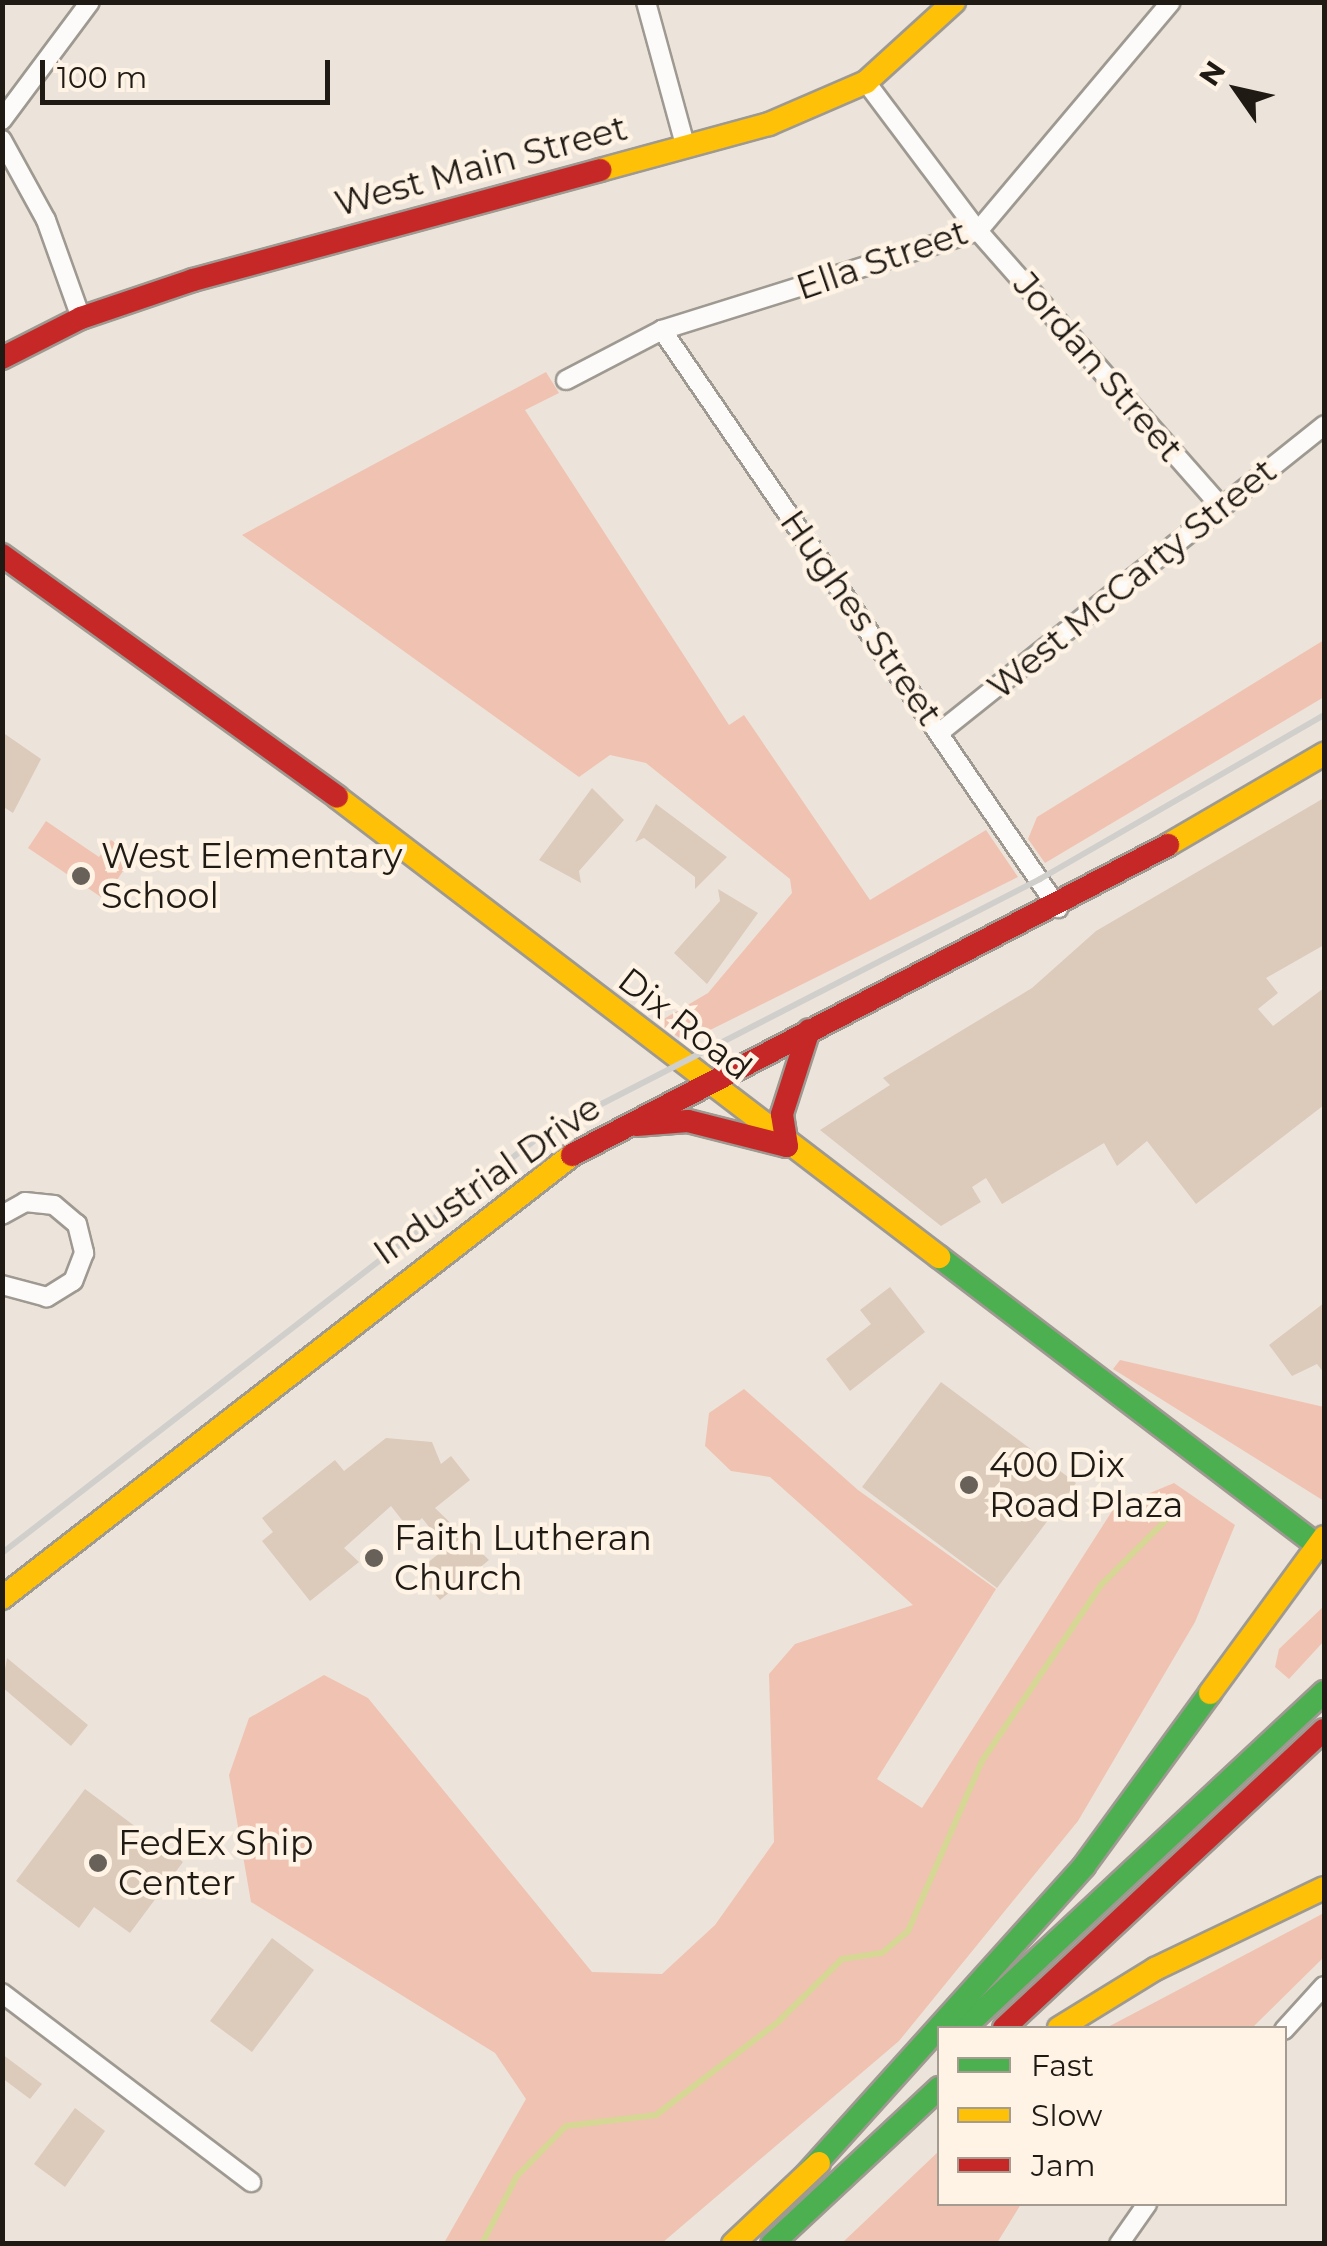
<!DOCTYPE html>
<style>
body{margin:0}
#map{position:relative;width:1327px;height:2246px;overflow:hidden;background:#ece4da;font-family:Montserrat,sans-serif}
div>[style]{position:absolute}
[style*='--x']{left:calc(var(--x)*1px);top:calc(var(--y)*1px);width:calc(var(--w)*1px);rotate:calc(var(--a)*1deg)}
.green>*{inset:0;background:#f0c2b1}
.stream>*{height:6px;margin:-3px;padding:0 3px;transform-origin:3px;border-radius:3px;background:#d6d795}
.building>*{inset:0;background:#dccabb}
.roads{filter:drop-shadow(2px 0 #9e9991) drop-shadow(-2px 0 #9e9991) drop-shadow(0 2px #9e9991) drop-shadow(0 -2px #9e9991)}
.street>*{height:18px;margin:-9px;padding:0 9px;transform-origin:9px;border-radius:9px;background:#fcfbf9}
.fast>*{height:22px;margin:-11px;padding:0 11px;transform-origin:11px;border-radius:11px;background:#4caf50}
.slow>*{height:22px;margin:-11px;padding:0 11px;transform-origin:11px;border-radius:11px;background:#ffc107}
.jam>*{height:22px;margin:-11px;padding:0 11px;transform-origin:11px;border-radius:11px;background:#c62828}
.rail>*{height:6px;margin:-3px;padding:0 3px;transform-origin:3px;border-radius:3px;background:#d1cfcc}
.dots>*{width:28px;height:28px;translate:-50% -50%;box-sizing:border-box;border:5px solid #fef3e4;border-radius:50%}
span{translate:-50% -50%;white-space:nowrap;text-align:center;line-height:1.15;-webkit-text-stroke:9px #fef3e4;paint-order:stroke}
.street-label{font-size:35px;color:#1f1a14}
.poi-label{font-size:35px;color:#1f1a14}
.left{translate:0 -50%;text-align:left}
.frame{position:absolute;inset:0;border:5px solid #1f1a14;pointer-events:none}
.legend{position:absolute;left:937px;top:2026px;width:350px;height:180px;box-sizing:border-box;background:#fef3e4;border:2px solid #a59c91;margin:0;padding:12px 18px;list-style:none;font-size:30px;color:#1f1a14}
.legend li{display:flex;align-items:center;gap:20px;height:50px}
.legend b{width:50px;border:2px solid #a59c91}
.north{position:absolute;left:1187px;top:40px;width:100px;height:100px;-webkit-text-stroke:8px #fef3e4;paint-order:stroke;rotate:304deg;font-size:28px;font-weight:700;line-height:40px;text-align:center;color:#1f1a14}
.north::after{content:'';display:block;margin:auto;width:35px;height:45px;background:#1f1a14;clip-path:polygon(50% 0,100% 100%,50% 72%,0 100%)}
.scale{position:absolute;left:40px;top:60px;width:290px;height:45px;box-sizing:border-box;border:5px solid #1f1a14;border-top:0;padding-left:12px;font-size:30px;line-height:35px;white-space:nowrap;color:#1f1a14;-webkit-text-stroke:8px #fef3e4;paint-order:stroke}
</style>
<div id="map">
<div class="green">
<i style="clip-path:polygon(546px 372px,559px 393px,525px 410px,729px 725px,744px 715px,870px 900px,986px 830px,1018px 877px,686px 1042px,657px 1023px,708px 993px,792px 893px,790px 879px,646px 763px,610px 755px,579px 777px,242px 535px)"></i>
<i style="clip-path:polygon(1324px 640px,1324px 697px,1045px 863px,1028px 839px,1037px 817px)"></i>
<i style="clip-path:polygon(46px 821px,99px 857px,111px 840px,134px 855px,104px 899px,28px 848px)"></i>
<i style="clip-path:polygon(1120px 1360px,1324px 1407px,1324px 1501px,1113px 1369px)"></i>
<i style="clip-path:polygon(744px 1389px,858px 1490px,996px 1589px,877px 1779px,922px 1808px,1114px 1508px,1174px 1483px,1235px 1525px,1195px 1622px,1078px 1821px,899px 2041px,662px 2243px,444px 2243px,526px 2099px,495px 2053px,251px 1902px,229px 1775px,249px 1718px,324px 1675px,368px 1698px,592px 1972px,662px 1974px,715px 1925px,774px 1842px,769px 1674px,795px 1644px,913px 1605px,770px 1477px,731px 1471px,705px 1446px,709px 1413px)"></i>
<i style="clip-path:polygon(1324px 1606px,1324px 1641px,1289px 1679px,1275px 1667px,1279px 1649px)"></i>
<i style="clip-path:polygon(1324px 1913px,1324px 1957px,1252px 2028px,1106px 2028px)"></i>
<i style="clip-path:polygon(939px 2151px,939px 2204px,1021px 2204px,997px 2243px,842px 2243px)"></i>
</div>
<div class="stream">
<i style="--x:482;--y:2244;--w:76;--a:-62.8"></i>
<i style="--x:517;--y:2176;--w:70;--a:-45.6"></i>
<i style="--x:566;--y:2126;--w:91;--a:-7"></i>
<i style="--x:656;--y:2115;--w:153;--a:-37.3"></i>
<i style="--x:778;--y:2022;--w:90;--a:-44.5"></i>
<i style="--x:842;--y:1959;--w:40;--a:-8.5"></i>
<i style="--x:882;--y:1953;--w:34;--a:-40"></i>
<i style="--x:908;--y:1931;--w:185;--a:-66.5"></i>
<i style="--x:982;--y:1761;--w:214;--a:-55.9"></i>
<i style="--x:1102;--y:1584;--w:96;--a:-45"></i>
</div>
<div class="building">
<i style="clip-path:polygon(2px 732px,41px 759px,13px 813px,2px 806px)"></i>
<i style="clip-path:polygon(592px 788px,624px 820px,579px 871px,581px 883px,539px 860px)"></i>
<i style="clip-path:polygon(1324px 798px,1324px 945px,1266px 978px,1278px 993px,1258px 1009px,1273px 1026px,1324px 988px,1324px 1105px,1196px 1204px,1147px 1141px,1117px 1166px,1104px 1143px,1002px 1204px,986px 1178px,972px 1187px,981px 1202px,941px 1226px,820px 1130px,890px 1085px,883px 1078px,1032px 988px,1096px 931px)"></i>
<i style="clip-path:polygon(656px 804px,727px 857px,695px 889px,695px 877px,644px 838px,635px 842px)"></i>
<i style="clip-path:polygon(718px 889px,758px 913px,707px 984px,674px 953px,720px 901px)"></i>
<i style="clip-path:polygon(890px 1287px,925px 1332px,850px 1391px,826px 1359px,871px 1324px,860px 1310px)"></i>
<i style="clip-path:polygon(1324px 1303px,1324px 1373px,1317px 1364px,1292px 1376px,1269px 1345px)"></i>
<i style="clip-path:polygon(941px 1382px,1076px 1483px,997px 1588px,862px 1487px)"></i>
<i style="clip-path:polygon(386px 1438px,432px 1442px,441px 1464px,451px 1456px,470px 1480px,435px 1508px,489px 1560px,440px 1600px,416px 1572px,446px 1548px,422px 1518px,409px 1529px,391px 1506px,344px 1548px,359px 1562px,310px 1601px,262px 1541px,273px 1532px,262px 1518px,335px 1460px,344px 1471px)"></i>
<i style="clip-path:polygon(7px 1658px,88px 1725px,71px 1746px,2px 1687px)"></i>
<i style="clip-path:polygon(85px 1789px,183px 1862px,130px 1933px,94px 1907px,79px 1928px,16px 1881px)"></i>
<i style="clip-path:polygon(272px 1938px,314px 1970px,252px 2052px,210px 2021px)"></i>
<i style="clip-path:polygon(2px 2054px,42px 2084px,30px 2099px,2px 2078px)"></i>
<i style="clip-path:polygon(75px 2108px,105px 2131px,65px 2187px,34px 2164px)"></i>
</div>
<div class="roads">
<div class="street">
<i style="--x:646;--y:2;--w:151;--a:74.7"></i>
<i style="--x:866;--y:82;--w:186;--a:53.1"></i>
<i style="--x:978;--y:231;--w:369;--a:48.6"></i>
<i style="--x:2;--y:120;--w:147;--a:-53.3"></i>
<i style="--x:2;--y:140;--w:91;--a:61.2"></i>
<i style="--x:46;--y:220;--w:104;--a:70.3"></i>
<i style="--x:662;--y:330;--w:701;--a:55.58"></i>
<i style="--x:566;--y:380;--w:108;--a:-27.5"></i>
<i style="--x:662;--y:330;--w:331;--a:-17.4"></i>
<i style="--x:978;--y:231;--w:299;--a:-49.9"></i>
<i style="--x:940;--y:732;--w:492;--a:-38.6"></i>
<i style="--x:2;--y:1215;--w:26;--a:-29"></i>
<i style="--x:25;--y:1202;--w:29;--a:6"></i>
<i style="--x:54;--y:1205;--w:30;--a:40"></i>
<i style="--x:77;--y:1224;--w:30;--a:76"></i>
<i style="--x:84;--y:1253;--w:30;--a:111"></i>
<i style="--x:73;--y:1281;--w:31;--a:148"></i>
<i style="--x:47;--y:1297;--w:47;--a:-165.1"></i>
<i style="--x:2;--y:1993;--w:313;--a:37.2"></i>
<i style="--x:1284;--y:2030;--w:59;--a:-47.7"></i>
<i style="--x:1119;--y:2244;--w:49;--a:-55"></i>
</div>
<div class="fast">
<i style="--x:939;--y:1257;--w:484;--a:37.3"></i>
<i style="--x:966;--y:2026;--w:490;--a:-43"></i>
<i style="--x:806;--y:2175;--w:416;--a:-48"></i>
<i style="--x:1084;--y:1866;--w:214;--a:-53.9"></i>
<i style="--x:772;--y:2244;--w:229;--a:-43"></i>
</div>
<div class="slow">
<i style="--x:600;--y:170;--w:175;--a:-15.2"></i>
<i style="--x:769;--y:124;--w:106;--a:-23.4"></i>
<i style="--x:866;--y:82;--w:119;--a:-42.3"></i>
<i style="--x:337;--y:797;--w:758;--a:37.38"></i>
<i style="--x:1168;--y:845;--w:181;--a:-30.3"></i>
<i style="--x:2;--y:1598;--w:722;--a:-37.85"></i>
<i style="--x:1210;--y:1693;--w:193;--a:-53.8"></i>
<i style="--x:1059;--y:2028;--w:113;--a:-31.6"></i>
<i style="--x:1155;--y:1969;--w:187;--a:-25.6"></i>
<i style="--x:733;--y:2244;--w:118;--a:-43.3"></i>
</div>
<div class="jam">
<i style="--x:2;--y:358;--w:89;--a:-26.9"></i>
<i style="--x:81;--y:318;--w:118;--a:-18.7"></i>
<i style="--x:193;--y:280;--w:422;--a:-15.1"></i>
<i style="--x:2;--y:555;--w:413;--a:35.8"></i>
<i style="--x:636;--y:1125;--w:52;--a:-4.4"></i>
<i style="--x:688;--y:1121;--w:102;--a:14.2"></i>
<i style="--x:787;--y:1146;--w:32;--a:-99"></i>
<i style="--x:782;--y:1114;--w:88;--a:-72.2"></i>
<i style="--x:572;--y:1155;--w:672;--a:-27.48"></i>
<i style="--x:1004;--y:2028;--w:437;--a:-43"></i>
</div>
</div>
<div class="rail">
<i style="--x:2;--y:1553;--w:684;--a:-37.76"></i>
<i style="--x:543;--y:1134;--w:559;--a:-27.16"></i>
<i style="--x:1040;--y:879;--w:328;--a:-30"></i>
</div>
<div class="dots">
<i style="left:81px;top:876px;background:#676159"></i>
<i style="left:969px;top:1485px;background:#676159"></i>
<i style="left:374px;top:1558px;background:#676159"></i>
<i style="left:98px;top:1863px;background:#676159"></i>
</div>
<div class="street-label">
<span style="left:481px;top:166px;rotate:-15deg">West Main Street</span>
<span style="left:882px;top:260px;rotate:-19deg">Ella Street</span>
<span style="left:1098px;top:367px;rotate:49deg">Jordan Street</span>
<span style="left:1132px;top:579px;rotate:-39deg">West McCarty Street</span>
<span style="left:861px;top:618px;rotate:55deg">Hughes Street</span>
<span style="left:685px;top:1024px;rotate:38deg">Dix Road</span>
<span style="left:487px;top:1180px;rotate:-35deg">Industrial Drive</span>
</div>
<div class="poi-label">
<span class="left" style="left:101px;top:876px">West Elementary<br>School</span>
<span class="left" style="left:989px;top:1485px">400 Dix<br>Road Plaza</span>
<span class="left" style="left:394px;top:1558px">Faith Lutheran<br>Church</span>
<span class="left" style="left:118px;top:1863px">FedEx Ship<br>Center</span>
</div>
<div class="frame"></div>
<ul class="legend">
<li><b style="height:12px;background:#4caf50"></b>Fast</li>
<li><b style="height:12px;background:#ffc107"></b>Slow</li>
<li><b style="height:12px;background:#c62828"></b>Jam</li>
</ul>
<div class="north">N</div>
<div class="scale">100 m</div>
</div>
